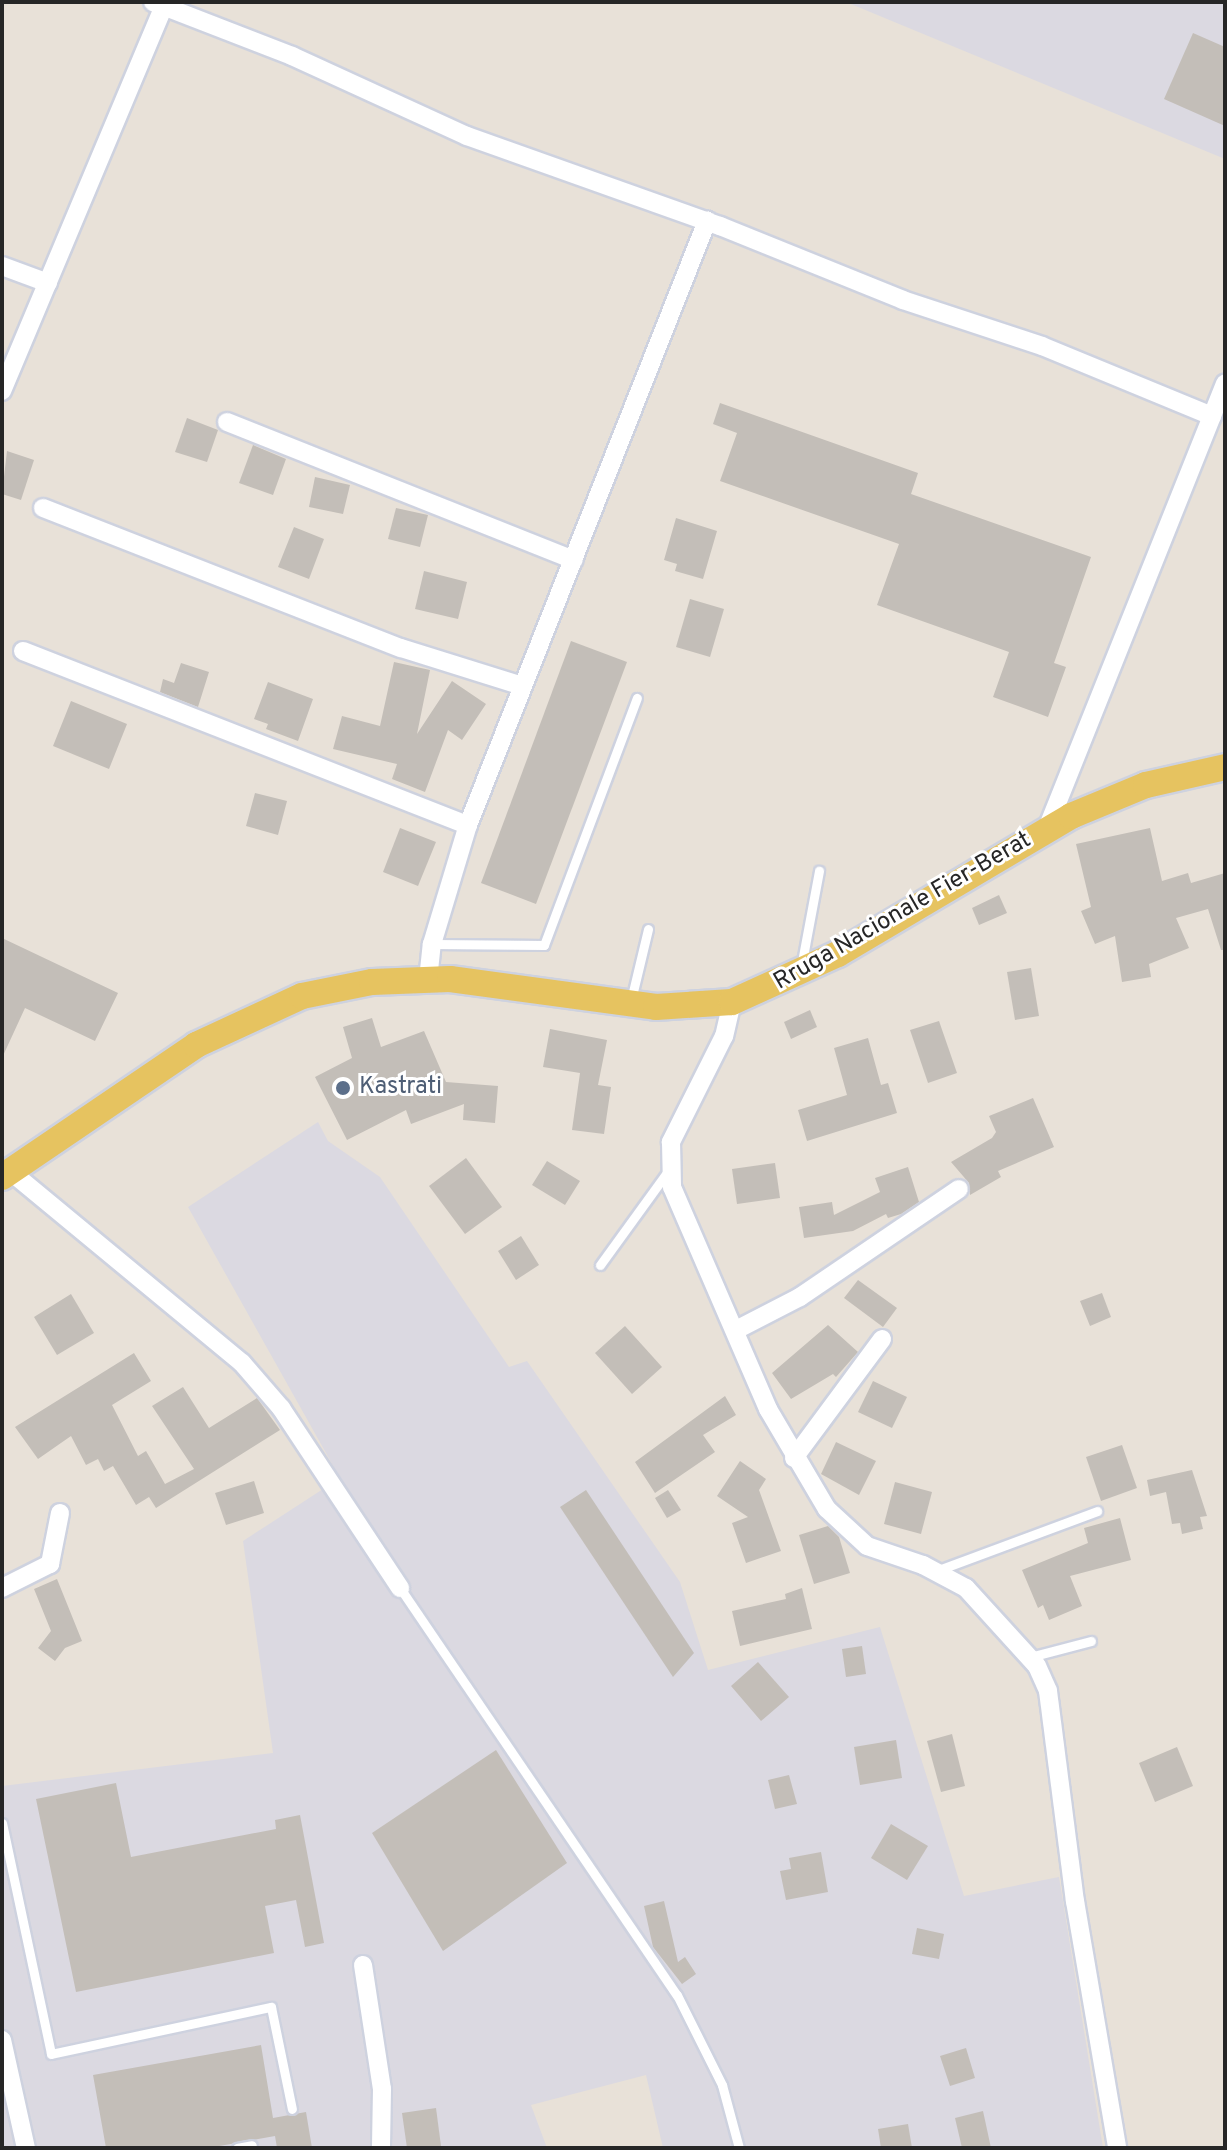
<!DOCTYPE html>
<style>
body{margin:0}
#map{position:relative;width:1227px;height:2150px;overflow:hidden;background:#e8e1d8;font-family:Overpass,sans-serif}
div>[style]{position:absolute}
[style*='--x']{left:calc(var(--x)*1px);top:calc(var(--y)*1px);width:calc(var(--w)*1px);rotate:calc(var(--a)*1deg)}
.industrial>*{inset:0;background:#dbd9e1}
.building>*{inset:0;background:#c3beb8}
.roads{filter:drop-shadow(2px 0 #ced2df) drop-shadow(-2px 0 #ced2df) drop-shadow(0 2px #ced2df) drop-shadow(0 -2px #ced2df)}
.lane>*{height:9px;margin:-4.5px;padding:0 4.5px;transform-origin:4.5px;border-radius:4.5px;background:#fff}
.street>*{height:18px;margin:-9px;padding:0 9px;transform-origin:9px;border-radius:9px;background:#fff}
.primary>*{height:26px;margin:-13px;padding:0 13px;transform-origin:13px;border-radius:13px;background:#e6c360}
.dots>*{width:22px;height:22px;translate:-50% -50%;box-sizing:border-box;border:4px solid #fff;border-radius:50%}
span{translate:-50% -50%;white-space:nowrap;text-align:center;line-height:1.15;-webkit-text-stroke:6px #fff;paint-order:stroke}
.street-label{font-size:24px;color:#262626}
.service-label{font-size:24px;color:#4e5e75}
.left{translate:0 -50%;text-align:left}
.frame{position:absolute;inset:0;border:4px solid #262626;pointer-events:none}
</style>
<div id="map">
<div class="industrial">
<i style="clip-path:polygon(846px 2px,1225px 2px,1225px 159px)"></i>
<i style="clip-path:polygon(318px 1122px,328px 1141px,380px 1177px,509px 1367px,527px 1361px,680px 1582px,708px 1670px,880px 1627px,964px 1896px,1059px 1877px,1103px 2148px,663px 2148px,646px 2075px,531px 2105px,547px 2148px,2px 2148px,2px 1786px,273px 1753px,243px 1541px,340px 1478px,188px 1207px)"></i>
</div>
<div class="building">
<i style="clip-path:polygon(1193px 33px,1225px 47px,1225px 126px,1164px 99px)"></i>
<i style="clip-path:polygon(720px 403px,918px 473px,911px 494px,1091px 557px,1054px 663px,1066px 667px,1048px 717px,993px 697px,1009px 652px,877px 605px,899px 544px,720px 481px,737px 433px,713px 424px)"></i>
<i style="clip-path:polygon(187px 418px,218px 430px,207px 462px,175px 452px)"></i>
<i style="clip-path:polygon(253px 445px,286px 459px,273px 495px,239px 483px)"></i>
<i style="clip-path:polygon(7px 451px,34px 460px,21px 500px,2px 494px)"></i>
<i style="clip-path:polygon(315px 477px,350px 485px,343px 514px,309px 507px)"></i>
<i style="clip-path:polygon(396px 508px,428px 515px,420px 547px,388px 539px)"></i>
<i style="clip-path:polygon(676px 518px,717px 531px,703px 579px,675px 571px,677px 564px,664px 560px)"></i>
<i style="clip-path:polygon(294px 527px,324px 539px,309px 579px,278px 567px)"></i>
<i style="clip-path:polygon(424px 571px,467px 582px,458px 619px,415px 609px)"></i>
<i style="clip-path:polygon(690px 599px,724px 609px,710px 657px,676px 647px)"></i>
<i style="clip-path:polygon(571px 641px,627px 662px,536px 904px,481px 883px)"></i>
<i style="clip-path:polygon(394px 662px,430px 670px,417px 734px,452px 681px,486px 704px,462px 740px,448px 730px,425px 792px,392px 779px,397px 764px,333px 749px,342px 716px,380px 726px)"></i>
<i style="clip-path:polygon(181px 663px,209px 672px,198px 707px,160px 692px,163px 679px,174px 683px)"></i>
<i style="clip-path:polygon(268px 682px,313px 699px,298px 741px,266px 729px,268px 724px,254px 719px)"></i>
<i style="clip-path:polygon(71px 701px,127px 724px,109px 769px,53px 746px)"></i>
<i style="clip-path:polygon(255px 793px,287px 801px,278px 835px,246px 826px)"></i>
<i style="clip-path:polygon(400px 828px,436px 842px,418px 886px,383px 872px)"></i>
<i style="clip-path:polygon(1150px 828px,1162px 881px,1188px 873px,1191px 883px,1225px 873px,1225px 950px,1221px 950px,1208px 909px,1176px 918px,1189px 948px,1149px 964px,1151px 977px,1122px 982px,1115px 936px,1095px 944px,1081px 911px,1091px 907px,1076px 844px)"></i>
<i style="clip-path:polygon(999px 895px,1007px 913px,979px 925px,972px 908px)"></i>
<i style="clip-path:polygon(2px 938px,118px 993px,95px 1041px,25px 1008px,2px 1058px)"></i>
<i style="clip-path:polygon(1031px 968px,1039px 1016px,1015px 1020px,1007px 972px)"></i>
<i style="clip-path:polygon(810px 1010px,817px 1027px,791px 1039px,784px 1022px)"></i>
<i style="clip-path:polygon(372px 1018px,381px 1047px,424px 1031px,446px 1082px,498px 1086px,495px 1123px,463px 1120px,464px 1104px,411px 1124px,406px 1110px,347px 1140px,315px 1077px,352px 1058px,343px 1027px)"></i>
<i style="clip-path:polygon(939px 1021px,957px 1073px,928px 1083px,910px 1030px)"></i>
<i style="clip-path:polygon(550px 1029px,607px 1040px,598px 1085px,611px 1087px,604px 1134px,572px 1130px,580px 1073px,543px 1067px)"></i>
<i style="clip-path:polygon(868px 1038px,881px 1085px,888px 1083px,897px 1113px,807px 1141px,798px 1110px,847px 1095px,834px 1048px)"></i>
<i style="clip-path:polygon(1033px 1098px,1054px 1147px,998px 1171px,1001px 1177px,970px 1195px,969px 1183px,951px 1162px,992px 1138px,996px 1132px,989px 1116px)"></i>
<i style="clip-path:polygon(466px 1158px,502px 1207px,465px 1234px,429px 1186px)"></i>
<i style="clip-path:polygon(547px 1161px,580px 1181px,565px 1205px,532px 1185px)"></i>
<i style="clip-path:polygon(775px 1163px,780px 1198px,737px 1204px,732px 1169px)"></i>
<i style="clip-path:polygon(908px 1167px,919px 1202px,901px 1214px,888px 1218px,886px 1214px,853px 1231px,804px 1238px,799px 1207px,832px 1202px,834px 1215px,880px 1192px,875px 1178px)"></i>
<i style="clip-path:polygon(521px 1236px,539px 1265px,516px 1280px,498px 1251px)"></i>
<i style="clip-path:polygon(858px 1280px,897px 1308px,883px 1327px,844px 1298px)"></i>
<i style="clip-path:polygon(1102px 1293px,1111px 1317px,1090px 1326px,1080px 1301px)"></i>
<i style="clip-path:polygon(71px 1294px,94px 1333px,57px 1355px,34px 1317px)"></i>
<i style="clip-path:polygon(828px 1325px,858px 1352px,836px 1377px,833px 1374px,791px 1399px,772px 1373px)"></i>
<i style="clip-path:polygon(625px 1326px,662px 1367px,632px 1394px,595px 1353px)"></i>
<i style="clip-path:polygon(134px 1353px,151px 1381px,112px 1405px,138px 1456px,146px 1451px,165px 1484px,194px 1469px,152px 1406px,183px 1387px,209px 1428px,257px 1398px,280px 1430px,156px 1508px,149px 1497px,136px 1505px,113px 1466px,104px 1471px,98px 1459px,86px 1465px,71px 1436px,38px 1459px,15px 1427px)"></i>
<i style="clip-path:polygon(873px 1381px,907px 1397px,892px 1428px,858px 1412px)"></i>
<i style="clip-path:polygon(725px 1396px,736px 1415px,703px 1435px,715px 1452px,655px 1493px,635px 1462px)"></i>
<i style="clip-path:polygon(836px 1442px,876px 1461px,859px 1495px,821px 1474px)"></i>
<i style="clip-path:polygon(1122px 1445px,1137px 1488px,1101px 1501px,1086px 1457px)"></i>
<i style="clip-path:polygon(740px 1461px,766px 1479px,759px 1490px,781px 1551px,746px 1563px,732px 1523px,748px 1517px,717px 1496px)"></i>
<i style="clip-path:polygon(1192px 1470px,1207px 1516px,1200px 1517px,1203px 1529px,1182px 1534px,1180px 1523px,1172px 1524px,1166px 1492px,1150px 1496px,1147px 1480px)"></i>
<i style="clip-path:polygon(254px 1481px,264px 1513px,226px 1525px,215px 1493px)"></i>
<i style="clip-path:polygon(895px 1482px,932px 1492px,921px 1534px,884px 1524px)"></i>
<i style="clip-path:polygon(586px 1490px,694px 1653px,673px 1677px,560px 1507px)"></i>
<i style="clip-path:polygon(668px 1490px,681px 1510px,667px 1518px,655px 1498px)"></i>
<i style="clip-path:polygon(1120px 1518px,1131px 1560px,1070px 1576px,1082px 1606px,1049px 1620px,1043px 1605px,1038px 1608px,1022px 1570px,1088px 1543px,1084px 1528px)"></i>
<i style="clip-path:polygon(828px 1526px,839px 1537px,850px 1573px,814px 1584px,799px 1535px)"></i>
<i style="clip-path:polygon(57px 1579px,82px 1641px,65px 1648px,55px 1661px,38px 1648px,51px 1631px,34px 1589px)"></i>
<i style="clip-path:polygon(802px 1588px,812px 1629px,740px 1646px,732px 1611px,786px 1599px,785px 1594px)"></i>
<i style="clip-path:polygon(862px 1646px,866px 1674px,846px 1677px,842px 1649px)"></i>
<i style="clip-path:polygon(758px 1662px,789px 1697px,761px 1721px,731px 1686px)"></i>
<i style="clip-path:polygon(952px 1734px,965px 1786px,941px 1792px,927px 1741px)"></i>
<i style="clip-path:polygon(896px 1740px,902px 1778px,860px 1785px,854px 1747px)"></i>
<i style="clip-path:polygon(1177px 1747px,1193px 1786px,1155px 1802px,1139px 1763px)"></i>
<i style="clip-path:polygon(496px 1750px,567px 1863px,443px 1951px,372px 1833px)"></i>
<i style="clip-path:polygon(789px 1775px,797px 1804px,775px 1809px,768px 1780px)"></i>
<i style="clip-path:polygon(116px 1783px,131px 1857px,276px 1829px,275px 1820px,300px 1815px,324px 1943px,305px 1947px,296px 1900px,265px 1906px,274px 1953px,76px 1992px,36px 1799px)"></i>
<i style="clip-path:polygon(891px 1824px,928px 1846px,907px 1880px,871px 1858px)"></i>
<i style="clip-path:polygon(821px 1852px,828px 1892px,786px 1900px,780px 1871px,791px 1869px,789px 1858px)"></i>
<i style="clip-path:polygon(664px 1901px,678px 1962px,685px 1957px,696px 1974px,682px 1984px,653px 1947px,644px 1906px)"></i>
<i style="clip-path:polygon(917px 1928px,944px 1934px,939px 1959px,912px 1954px)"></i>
<i style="clip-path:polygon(261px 2045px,273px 2118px,306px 2112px,312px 2148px,277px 2148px,275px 2136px,208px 2148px,106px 2148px,93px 2075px)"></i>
<i style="clip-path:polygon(966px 2048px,975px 2078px,950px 2086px,940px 2056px)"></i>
<i style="clip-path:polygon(436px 2108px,441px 2146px,407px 2148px,402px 2113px)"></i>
<i style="clip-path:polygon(983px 2111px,991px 2148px,962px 2148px,955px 2118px)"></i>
<i style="clip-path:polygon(908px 2124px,912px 2148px,881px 2148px,878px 2129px)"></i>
</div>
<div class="roads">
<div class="lane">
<i style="--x:432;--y:944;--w:112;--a:0.5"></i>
<i style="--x:544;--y:945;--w:264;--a:-69.4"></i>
<i style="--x:801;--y:967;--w:98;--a:-79.4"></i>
<i style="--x:631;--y:1000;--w:73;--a:-76.5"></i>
<i style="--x:600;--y:1265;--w:116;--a:-54.1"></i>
<i style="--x:936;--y:1571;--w:172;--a:-20.4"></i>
<i style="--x:400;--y:1588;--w:492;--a:55.8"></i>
<i style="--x:677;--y:1995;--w:101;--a:63.4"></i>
<i style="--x:722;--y:2085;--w:65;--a:74.9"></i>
<i style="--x:1030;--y:1657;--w:63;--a:-14.7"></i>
<i style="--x:2;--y:1823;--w:236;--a:78"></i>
<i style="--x:51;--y:2054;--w:225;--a:-12.1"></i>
<i style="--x:271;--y:2007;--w:104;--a:78.4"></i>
<i style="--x:237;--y:2148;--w:15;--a:-11"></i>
</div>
<div class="street">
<i style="--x:153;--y:2;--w:149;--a:21.2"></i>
<i style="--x:292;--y:56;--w:192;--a:24.6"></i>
<i style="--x:467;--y:136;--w:269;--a:19.6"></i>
<i style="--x:720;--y:226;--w:197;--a:22"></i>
<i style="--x:903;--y:300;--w:146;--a:18.3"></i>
<i style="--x:1042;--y:346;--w:184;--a:22.4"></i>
<i style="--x:2;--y:266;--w:49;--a:20.3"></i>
<i style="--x:2;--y:391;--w:418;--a:-67.2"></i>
<i style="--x:227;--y:422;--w:373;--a:21.7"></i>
<i style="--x:43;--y:508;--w:384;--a:21.4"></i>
<i style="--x:401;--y:648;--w:127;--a:17.4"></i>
<i style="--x:23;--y:651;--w:478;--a:21.4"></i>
<i style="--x:1046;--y:831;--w:482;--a:-68.2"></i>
<i style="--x:428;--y:980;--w:36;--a:-84"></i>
<i style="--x:432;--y:944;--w:124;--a:-73.2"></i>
<i style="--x:468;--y:825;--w:650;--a:-68.41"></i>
<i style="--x:732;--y:1002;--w:35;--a:103"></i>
<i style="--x:724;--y:1036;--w:119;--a:116.6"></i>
<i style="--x:671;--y:1142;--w:45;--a:88.7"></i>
<i style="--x:672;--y:1187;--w:242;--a:66.6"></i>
<i style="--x:768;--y:1409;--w:116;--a:59.5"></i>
<i style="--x:827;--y:1509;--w:54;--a:42.8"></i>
<i style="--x:867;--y:1546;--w:59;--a:18.7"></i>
<i style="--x:923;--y:1565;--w:49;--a:28.1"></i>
<i style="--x:966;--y:1588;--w:105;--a:47.7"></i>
<i style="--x:1037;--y:1666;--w:27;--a:66"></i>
<i style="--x:1048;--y:1691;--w:212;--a:82.7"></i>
<i style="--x:1075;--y:1901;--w:251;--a:80.3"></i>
<i style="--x:10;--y:1171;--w:301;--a:39.6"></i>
<i style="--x:242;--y:1363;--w:60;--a:49.1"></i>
<i style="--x:281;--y:1408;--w:216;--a:56.5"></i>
<i style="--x:736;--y:1330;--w:72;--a:-27.3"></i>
<i style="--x:800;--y:1297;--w:192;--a:-34.2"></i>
<i style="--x:794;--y:1458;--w:148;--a:-53.5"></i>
<i style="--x:2;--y:1588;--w:54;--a:-26.6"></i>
<i style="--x:50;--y:1564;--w:52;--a:-78.9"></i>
<i style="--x:363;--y:1965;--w:125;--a:81.3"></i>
<i style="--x:382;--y:2089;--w:59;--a:91"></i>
<i style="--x:2;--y:2040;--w:111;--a:77.5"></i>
</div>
<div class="primary">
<i style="--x:2;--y:1177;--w:235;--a:-34.2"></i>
<i style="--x:196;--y:1045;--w:117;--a:-24.8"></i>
<i style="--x:302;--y:996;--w:71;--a:-11.3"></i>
<i style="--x:372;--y:982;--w:78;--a:-2.2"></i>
<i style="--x:450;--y:979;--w:208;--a:7.7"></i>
<i style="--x:656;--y:1007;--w:76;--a:-3.8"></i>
<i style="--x:732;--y:1002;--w:116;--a:-24.4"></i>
<i style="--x:838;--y:954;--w:271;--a:-30.6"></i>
<i style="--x:1071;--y:816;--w:81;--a:-22.5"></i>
<i style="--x:1146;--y:785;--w:81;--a:-12.8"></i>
</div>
</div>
<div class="dots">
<i style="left:343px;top:1088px;background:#5c6f8a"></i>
</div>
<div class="street-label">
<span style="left:903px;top:912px;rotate:-30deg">Rruga Nacionale Fier-Berat</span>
</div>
<div class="service-label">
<span class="left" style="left:359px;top:1088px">Kastrati</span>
</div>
<div class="frame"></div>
</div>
